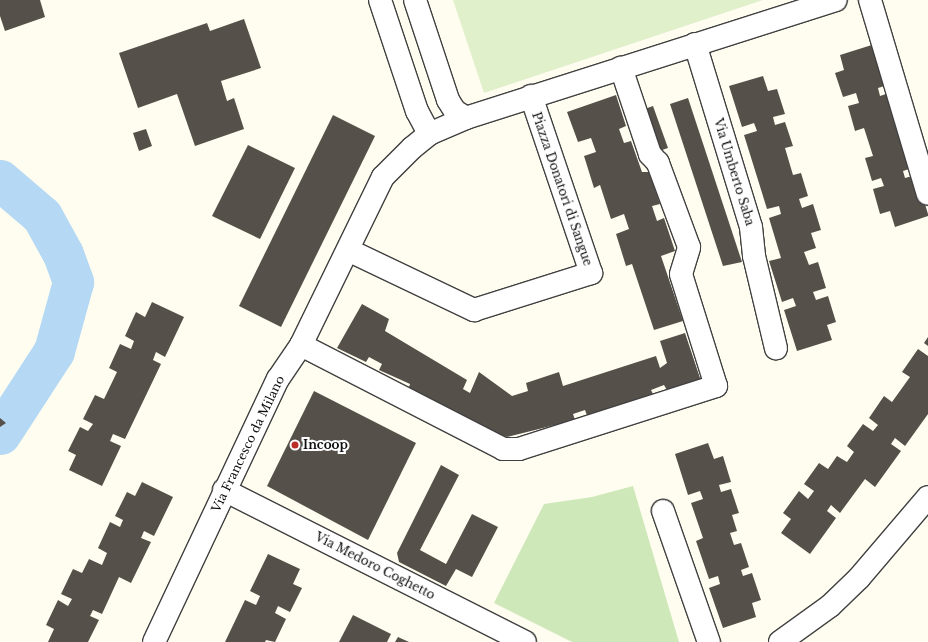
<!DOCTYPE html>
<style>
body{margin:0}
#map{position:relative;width:928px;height:642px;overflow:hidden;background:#fffdef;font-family:"Libre Baskerville",serif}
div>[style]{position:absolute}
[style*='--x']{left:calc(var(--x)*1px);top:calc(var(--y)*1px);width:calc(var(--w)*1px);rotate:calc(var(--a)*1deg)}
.green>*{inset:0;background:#cee8ba}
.pitch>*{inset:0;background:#e0f0cb}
.river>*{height:41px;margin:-20.5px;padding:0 20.5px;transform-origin:20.5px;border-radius:20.5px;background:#b5d8f4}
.building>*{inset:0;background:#56504a}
.roads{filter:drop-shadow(1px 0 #414141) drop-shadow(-1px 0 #414141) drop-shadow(0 1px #414141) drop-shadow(0 -1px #414141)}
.street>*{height:22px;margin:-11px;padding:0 11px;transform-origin:11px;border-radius:11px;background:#fff}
.dots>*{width:11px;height:11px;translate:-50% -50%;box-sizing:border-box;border:2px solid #fff;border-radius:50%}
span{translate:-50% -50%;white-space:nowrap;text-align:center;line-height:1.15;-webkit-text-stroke:4px #fff;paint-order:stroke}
.street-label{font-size:12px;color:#0e0e0e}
.poi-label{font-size:12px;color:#0e0e0e;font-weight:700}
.left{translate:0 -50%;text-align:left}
</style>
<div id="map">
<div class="green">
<i style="clip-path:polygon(633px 486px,679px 642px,572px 642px,494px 603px,544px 504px,592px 497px)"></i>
</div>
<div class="pitch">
<i style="clip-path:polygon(453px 0,763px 0,484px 93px)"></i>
</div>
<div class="river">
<i style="--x:0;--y:180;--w:55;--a:40.6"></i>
<i style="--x:42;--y:216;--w:43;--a:61.1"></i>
<i style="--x:63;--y:254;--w:30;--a:70"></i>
<i style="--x:73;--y:282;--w:72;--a:105.4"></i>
<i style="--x:54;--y:351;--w:99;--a:123"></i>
</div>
<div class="building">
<i style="clip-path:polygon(0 0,40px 0,45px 17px,5px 31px,0 16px)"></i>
<i style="clip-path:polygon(244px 19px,261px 68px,221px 81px,227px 101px,234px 98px,244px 129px,195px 146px,177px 94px,138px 108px,119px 53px,207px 23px,210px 31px)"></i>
<i style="clip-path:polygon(875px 44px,888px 85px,878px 88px,880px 96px,889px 93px,912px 168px,903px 171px,905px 178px,916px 175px,928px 214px,928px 216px,895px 227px,890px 211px,880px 214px,873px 189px,884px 186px,881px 178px,872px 181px,865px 158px,873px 156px,864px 128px,855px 131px,848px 106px,859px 103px,856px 93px,843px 97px,835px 73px,844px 70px,840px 55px)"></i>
<i style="clip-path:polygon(763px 76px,768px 91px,777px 89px,785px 114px,773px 117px,775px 125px,785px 122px,793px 146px,785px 148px,793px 175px,801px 173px,808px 196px,799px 199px,802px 208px,813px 204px,821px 230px,811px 233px,816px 248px,804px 252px,809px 265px,818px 262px,826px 288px,813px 292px,816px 300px,828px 296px,836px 322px,827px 325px,832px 340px,797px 351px,784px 310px,796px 306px,793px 298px,782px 302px,769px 261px,781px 258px,769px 218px,781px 214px,779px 206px,767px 209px,744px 135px,757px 131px,754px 123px,742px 127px,729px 86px)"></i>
<i style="clip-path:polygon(616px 95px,626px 126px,619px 129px,624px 143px,631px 141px,642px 172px,649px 172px,660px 204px,652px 206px,657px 221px,664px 218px,675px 251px,661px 256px,683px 321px,654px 330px,632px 264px,626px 266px,616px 234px,629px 229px,624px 214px,611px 219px,600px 185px,594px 188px,584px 156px,596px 152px,591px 138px,578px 142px,567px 112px)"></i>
<i style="clip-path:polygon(688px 98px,742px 262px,723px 266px,670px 104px)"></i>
<i style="clip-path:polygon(653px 106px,668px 148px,650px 154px,636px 112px)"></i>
<i style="clip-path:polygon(333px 115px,375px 136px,281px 327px,239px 306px)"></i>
<i style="clip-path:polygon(146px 129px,152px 146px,139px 151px,133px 133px)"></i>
<i style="clip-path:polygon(248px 145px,295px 168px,260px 239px,212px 216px)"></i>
<i style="clip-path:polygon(152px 302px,184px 317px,165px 357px,156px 352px,153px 360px,161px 364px,125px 439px,113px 434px,110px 441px,121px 446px,102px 486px,69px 470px,76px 455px,68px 451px,80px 427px,88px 431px,93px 424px,83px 419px,95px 395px,104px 399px,117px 372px,109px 368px,120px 344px,131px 349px,134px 341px,125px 336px,136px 312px,145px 317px)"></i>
<i style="clip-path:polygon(362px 304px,389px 319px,385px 331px,467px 380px,463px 389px,470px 393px,479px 372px,512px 396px,528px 391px,526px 383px,559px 372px,563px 386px,656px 356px,660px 368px,667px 363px,660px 341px,685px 333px,701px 381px,668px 392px,664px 385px,651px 390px,654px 396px,588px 418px,585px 410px,573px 414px,575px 420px,507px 437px,451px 415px,452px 410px,439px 403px,437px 408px,408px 390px,410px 384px,379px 370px,382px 364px,369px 357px,366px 362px,337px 348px)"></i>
<i style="clip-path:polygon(928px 337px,928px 346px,924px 343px)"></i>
<i style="clip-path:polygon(918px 349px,928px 356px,928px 414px,905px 446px,895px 438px,891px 444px,901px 451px,875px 487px,865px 479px,840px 513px,831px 505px,827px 511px,836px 518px,810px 554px,781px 533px,791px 519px,783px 513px,799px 491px,808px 499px,814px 491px,804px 484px,819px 463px,828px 469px,837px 456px,847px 462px,854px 452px,847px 446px,863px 424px,873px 431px,878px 425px,869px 418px,884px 396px,892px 402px,910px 377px,902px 372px)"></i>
<i style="clip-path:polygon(314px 391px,416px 443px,368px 540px,267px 486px)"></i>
<i style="clip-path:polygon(0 418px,6px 423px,0 427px)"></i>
<i style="clip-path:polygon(708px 443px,714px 459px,723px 456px,731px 482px,719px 485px,721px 492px,731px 489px,739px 513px,732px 515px,737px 531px,730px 533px,734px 545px,741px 543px,749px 567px,741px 570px,743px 576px,752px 573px,761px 600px,752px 603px,756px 617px,723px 628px,709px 588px,720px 584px,718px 576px,709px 579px,696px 541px,703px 538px,691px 503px,703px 499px,700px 491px,688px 495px,675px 454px)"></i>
<i style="clip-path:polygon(441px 465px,459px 475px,420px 550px,446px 564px,472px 514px,498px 527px,472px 577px,456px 569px,446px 586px,399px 562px,397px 553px)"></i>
<i style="clip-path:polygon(142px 482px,173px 497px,154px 536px,144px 531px,141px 538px,151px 542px,131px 583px,119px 577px,102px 614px,93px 610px,90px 616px,99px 620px,88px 642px,48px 642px,54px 629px,46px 625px,58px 600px,68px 606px,72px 599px,61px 594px,73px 569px,82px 573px,89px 559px,102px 565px,107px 553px,98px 548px,110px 522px,120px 527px,123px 520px,115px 516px,127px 492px,135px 496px)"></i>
<i style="clip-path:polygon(268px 554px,300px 569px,293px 584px,302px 588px,290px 612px,278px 606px,275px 613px,286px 619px,275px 642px,266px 640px,265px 642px,225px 642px,245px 600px,256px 605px,260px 596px,250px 591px)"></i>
<i style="clip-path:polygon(353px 615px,391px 634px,387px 642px,339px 642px)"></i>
<i style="clip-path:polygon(398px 637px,409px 642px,395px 642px)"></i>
</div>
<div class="roads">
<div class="street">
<i style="--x:380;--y:0;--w:117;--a:71.6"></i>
<i style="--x:417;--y:111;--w:26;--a:62"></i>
<i style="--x:415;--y:0;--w:105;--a:71.7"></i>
<i style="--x:448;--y:100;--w:13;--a:58"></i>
<i style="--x:455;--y:111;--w:13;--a:32"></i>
<i style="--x:870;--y:0;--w:202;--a:73.4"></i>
<i style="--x:695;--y:44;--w:191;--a:73"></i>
<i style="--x:751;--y:227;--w:29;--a:84"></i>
<i style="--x:754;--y:256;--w:95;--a:76.6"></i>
<i style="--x:348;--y:250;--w:140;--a:25.5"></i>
<i style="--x:474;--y:310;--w:123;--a:-17.5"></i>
<i style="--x:591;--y:273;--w:187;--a:-108.7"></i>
<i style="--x:301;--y:345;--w:227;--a:27.2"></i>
<i style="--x:503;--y:449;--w:16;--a:0"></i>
<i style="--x:519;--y:449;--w:207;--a:-17.7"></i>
<i style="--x:716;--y:386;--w:117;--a:-107.4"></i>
<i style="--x:681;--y:274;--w:28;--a:-73"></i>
<i style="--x:689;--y:247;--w:90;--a:-110.3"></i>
<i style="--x:658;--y:163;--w:12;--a:-132"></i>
<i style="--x:650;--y:154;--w:91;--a:-108.6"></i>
<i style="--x:224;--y:490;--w:337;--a:26.8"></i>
<i style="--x:663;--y:511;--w:139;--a:70.7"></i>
<i style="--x:154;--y:642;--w:291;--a:-64.8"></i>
<i style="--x:278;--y:379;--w:41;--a:-55.9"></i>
<i style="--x:301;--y:345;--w:187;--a:-64"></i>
<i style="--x:383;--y:177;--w:41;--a:-45"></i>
<i style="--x:412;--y:148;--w:22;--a:-39"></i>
<i style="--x:429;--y:134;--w:40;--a:-23.4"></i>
<i style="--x:466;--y:118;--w:388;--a:-17.7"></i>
<i style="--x:780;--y:642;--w:62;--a:-35.8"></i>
<i style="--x:830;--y:606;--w:40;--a:-44"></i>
<i style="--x:859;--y:578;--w:106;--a:-49.6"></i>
</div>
</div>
<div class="dots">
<i style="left:295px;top:445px;background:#ba2d29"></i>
</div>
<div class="street-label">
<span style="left:734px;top:172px;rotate:73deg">Via Umberto Saba</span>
<span style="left:562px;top:189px;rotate:71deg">Piazza Donatori di Sangue</span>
<span style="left:248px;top:444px;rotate:-64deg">Via Francesco da Milano</span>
<span style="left:375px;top:566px;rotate:27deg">Via Medoro Coghetto</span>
</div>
<div class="poi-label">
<span class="left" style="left:303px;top:445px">Incoop</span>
</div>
</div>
